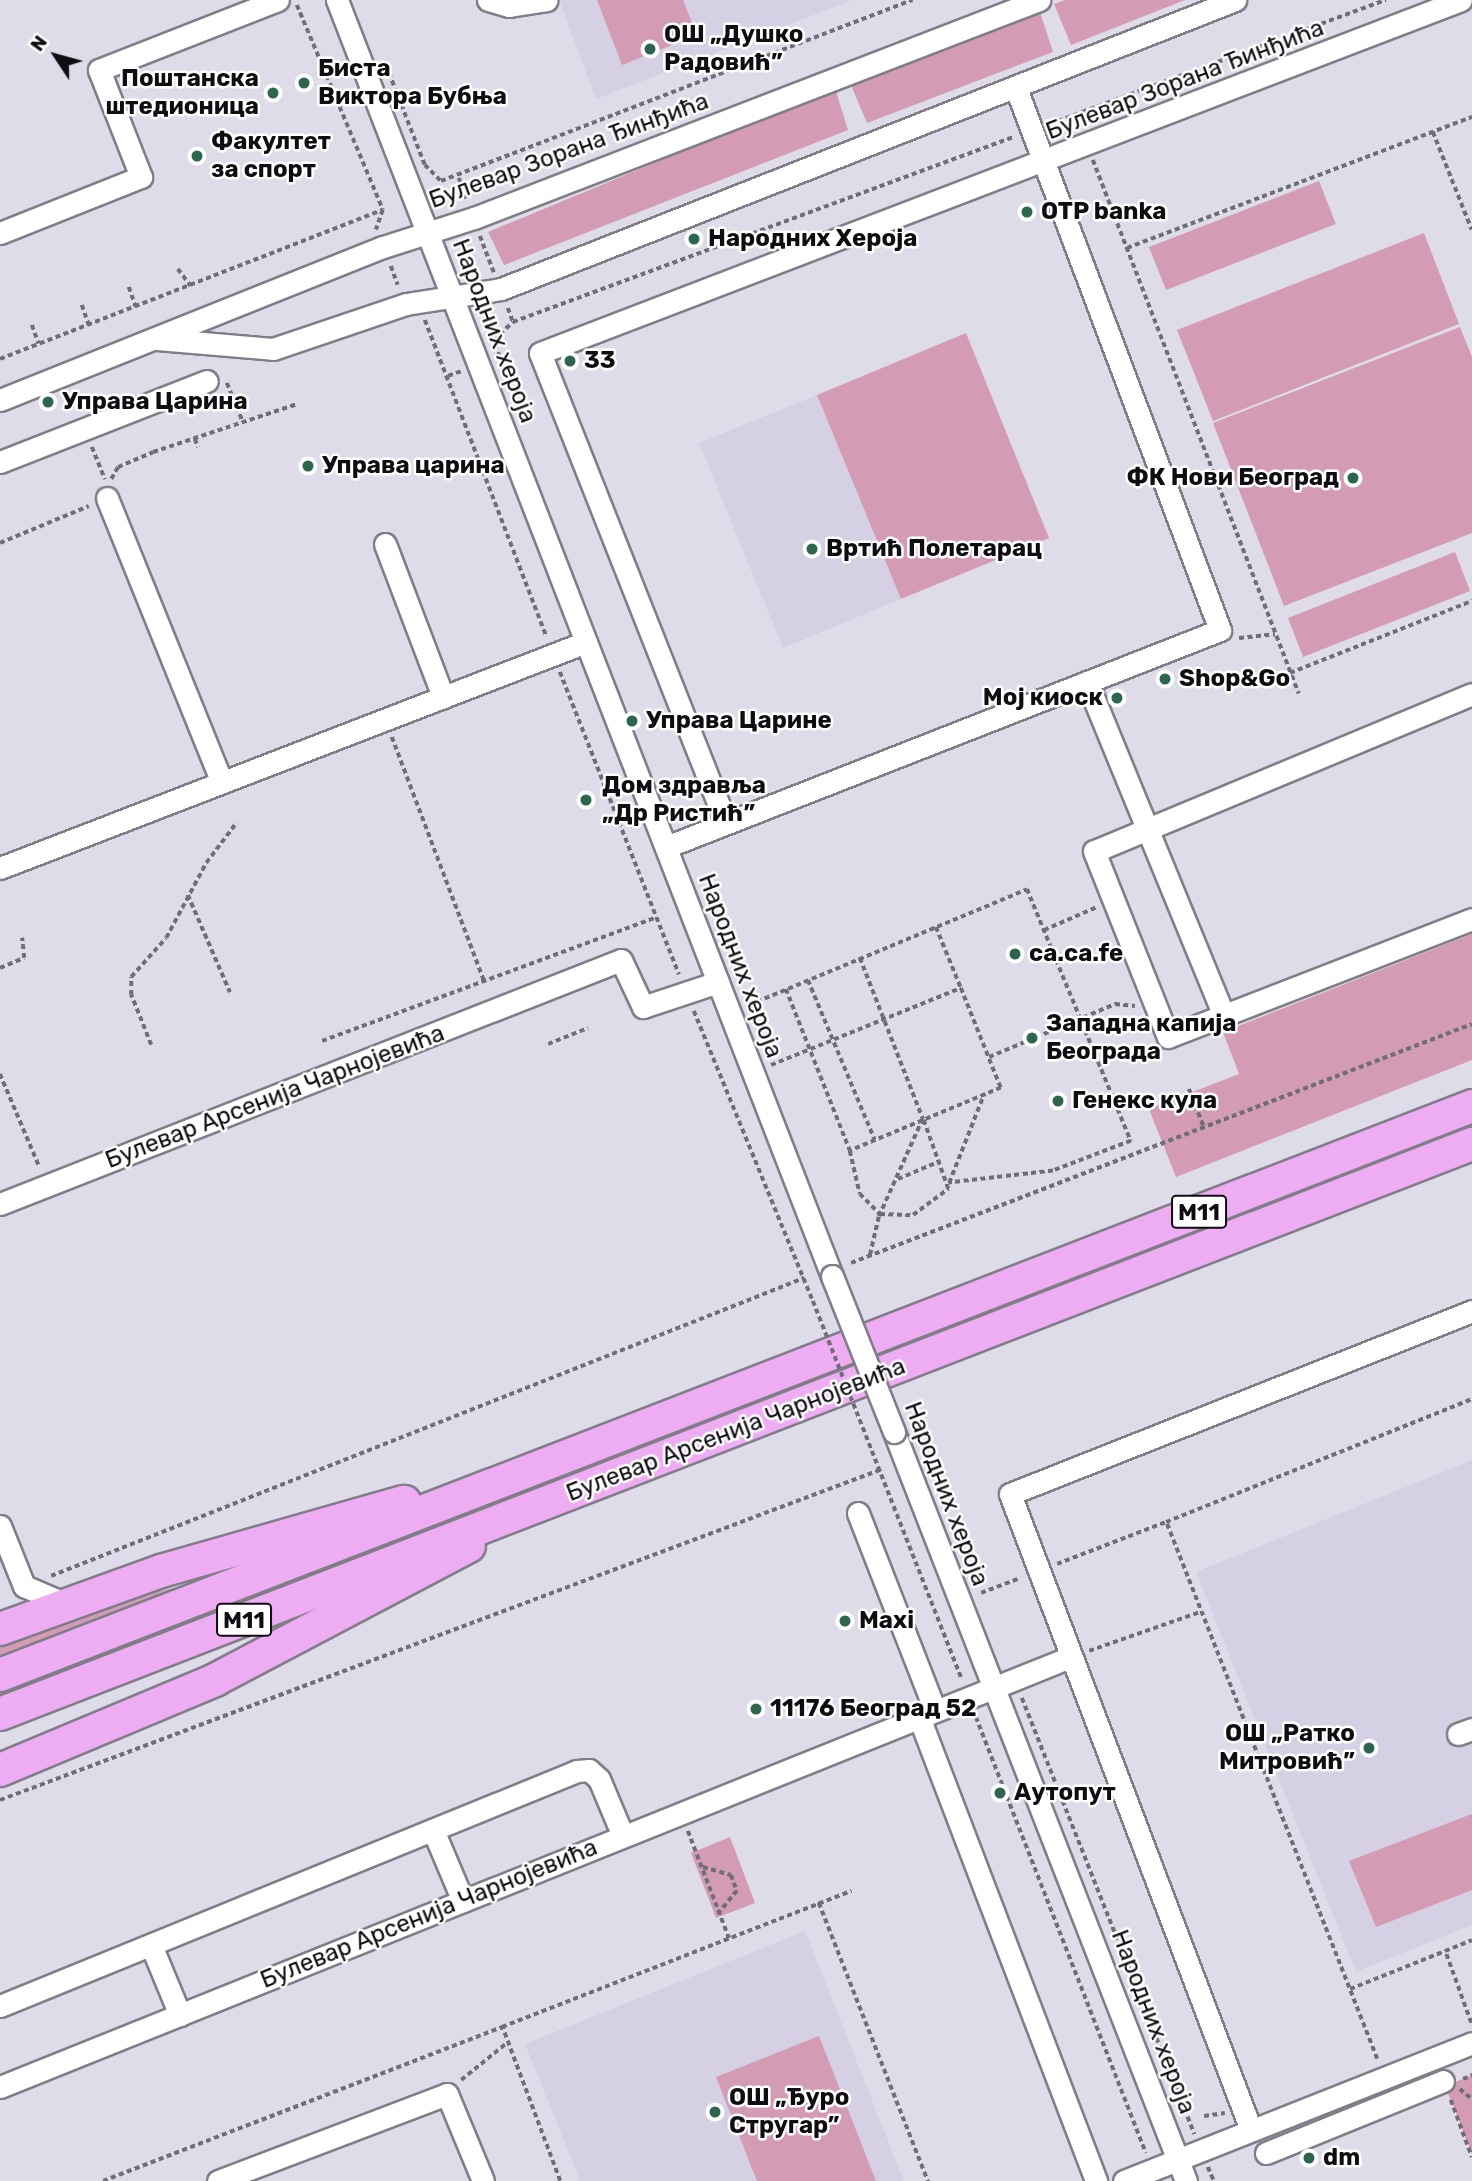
<!DOCTYPE html>
<meta charset="utf-8">
<style>
body{margin:0}
#map{position:relative;width:1472px;height:2181px;overflow:hidden;background:#dfdce9;font-family:Rubik,sans-serif}
div>[style]{position:absolute}
[style*='--x']{left:calc(var(--x)*1px);top:calc(var(--y)*1px);width:calc(var(--w)*1px);rotate:calc(var(--a)*1deg)}
.built>*{inset:0;background:#d5d0e4}
.green>*{inset:0;background:#d39bb4}
.path>*{height:3.5px;margin-top:-1.75px;transform-origin:0;background:repeating-linear-gradient(90deg,#6f6d76 0 5px,transparent 0 8.5px)}
.roads{filter:drop-shadow(2px 0 #807d89) drop-shadow(-2px 0 #807d89) drop-shadow(0 2px #807d89) drop-shadow(0 -2px #807d89)}
.minor>*{height:21px;margin:-10.5px;padding:0 10.5px;transform-origin:10.5px;border-radius:10.5px;background:#fff}
.highway>*{height:32px;margin:-16px;padding:0 16px;transform-origin:16px;border-radius:16px;background:#eeadf2}
.path-bridge>*{height:3.5px;margin-top:-1.75px;transform-origin:0;background:repeating-linear-gradient(90deg,#6f6d76 0 5px,transparent 0 8.5px)}
.bridges{filter:drop-shadow(2px 0 #807d89) drop-shadow(-2px 0 #807d89) drop-shadow(0 2px #807d89) drop-shadow(0 -2px #807d89)}
.minor-bridge>*{height:21px;margin:-10.5px;padding:0 10.5px;transform-origin:10.5px;border-radius:10.5px;background:#fff}
.dots>*{width:19px;height:19px;translate:-50% -50%;box-sizing:border-box;border:4px solid #fff;border-radius:50%}
span{translate:-50% -50%;white-space:nowrap;text-align:center;line-height:1.15;-webkit-text-stroke:5px #fff;paint-order:stroke}
.shield-label span{padding:2px 5px;background:#fff;border:2px solid;border-radius:5px;-webkit-text-stroke-width:0}
.shield-label{font-size:23px;color:#0f0d12;font-weight:700}
.poi-label{font-size:24px;color:#0f0d12;font-weight:700}
.left{translate:0 -50%;text-align:left}
.right{translate:-100% -50%;text-align:right}
.street-label{font-size:24px;color:#0f0d12}
.north{position:absolute;left:21px;top:21px;width:70px;height:70px;-webkit-text-stroke:5px #fff;paint-order:stroke;rotate:306deg;font-size:19px;font-weight:700;line-height:28px;text-align:center;color:#0f0d12}
.north::after{content:'';display:block;margin:auto;width:24px;height:32px;background:#0f0d12;clip-path:polygon(50% 0,100% 100%,50% 72%,0 100%)}
</style>
<div id="map">
<div class="built">
<i style="clip-path:polygon(559px 0,852px 0,596px 99px)"></i>
<i style="clip-path:polygon(817px 395px,901px 599px,783px 648px,699px 443px)"></i>
<i style="clip-path:polygon(1472px 1460px,1472px 1925px,1356px 1972px,1196px 1572px)"></i>
<i style="clip-path:polygon(805px 1931px,904px 2181px,580px 2181px,525px 2044px)"></i>
</div>
<div class="green">
<i style="clip-path:polygon(597px 0,683px 0,697px 35px,622px 65px)"></i>
<i style="clip-path:polygon(1065px 0,1185px 0,1071px 45px,1054px 4px)"></i>
<i style="clip-path:polygon(1039px 9px,1053px 52px,867px 123px,850px 83px)"></i>
<i style="clip-path:polygon(835px 88px,848px 130px,504px 265px,488px 232px)"></i>
<i style="clip-path:polygon(1319px 181px,1336px 224px,1166px 290px,1149px 247px)"></i>
<i style="clip-path:polygon(1424px 233px,1459px 324px,1213px 421px,1177px 330px)"></i>
<i style="clip-path:polygon(1460px 327px,1472px 357px,1472px 533px,1284px 606px,1213px 423px)"></i>
<i style="clip-path:polygon(966px 333px,1049px 538px,901px 599px,817px 395px)"></i>
<i style="clip-path:polygon(1455px 552px,1470px 591px,1303px 657px,1288px 618px)"></i>
<i style="clip-path:polygon(1472px 934px,1472px 1060px,1176px 1177px,1149px 1109px,1239px 1074px,1223px 1032px)"></i>
<i style="clip-path:polygon(1472px 1125px,1472px 1140px,0 1705px,0 1690px)"></i>
<i style="clip-path:polygon(235px 1575px,0 1665px,0 1645px,122px 1599px)"></i>
<i style="clip-path:polygon(1472px 1814px,1472px 1890px,1376px 1927px,1349px 1861px)"></i>
<i style="clip-path:polygon(730px 1837px,755px 1903px,716px 1918px,691px 1853px)"></i>
<i style="clip-path:polygon(819px 2036px,876px 2181px,757px 2181px,716px 2077px)"></i>
<i style="clip-path:polygon(1472px 2075px,1472px 2154px,1445px 2086px)"></i>
</div>
<div class="path">
<i style="--x:297;--y:5;--w:222;--a:67.2"></i>
<i style="--x:383;--y:210;--w:21;--a:109"></i>
<i style="--x:386;--y:65;--w:107;--a:68.7"></i>
<i style="--x:425;--y:165;--w:23;--a:45"></i>
<i style="--x:441;--y:181;--w:505;--a:-21.02"></i>
<i style="--x:1050;--y:124;--w:358;--a:-20.3"></i>
<i style="--x:1433;--y:132;--w:105;--a:68.3"></i>
<i style="--x:1093;--y:160;--w:572;--a:68.9"></i>
<i style="--x:459;--y:178;--w:23;--a:70"></i>
<i style="--x:480;--y:236;--w:39;--a:69"></i>
<i style="--x:1127;--y:248;--w:369;--a:-20.8"></i>
<i style="--x:391;--y:266;--w:20;--a:70"></i>
<i style="--x:178;--y:269;--w:21;--a:53"></i>
<i style="--x:129;--y:287;--w:21;--a:71"></i>
<i style="--x:82;--y:305;--w:21;--a:71"></i>
<i style="--x:508;--y:308;--w:15;--a:70"></i>
<i style="--x:425;--y:320;--w:338;--a:69"></i>
<i style="--x:32;--y:325;--w:20;--a:70"></i>
<i style="--x:0;--y:359;--w:411;--a:-21.3"></i>
<i style="--x:506;--y:373;--w:35;--a:-112"></i>
<i style="--x:493;--y:340;--w:27;--a:-42"></i>
<i style="--x:513;--y:322;--w:533;--a:-20.3"></i>
<i style="--x:448;--y:376;--w:15;--a:-20"></i>
<i style="--x:227;--y:383;--w:42;--a:67.7"></i>
<i style="--x:195;--y:439;--w:9;--a:69"></i>
<i style="--x:92;--y:447;--w:35;--a:68"></i>
<i style="--x:111;--y:479;--w:14;--a:-60"></i>
<i style="--x:118;--y:467;--w:38;--a:-23"></i>
<i style="--x:153;--y:452;--w:152;--a:-18.4"></i>
<i style="--x:0;--y:543;--w:96;--a:-22.6"></i>
<i style="--x:1239;--y:638;--w:36;--a:-6"></i>
<i style="--x:560;--y:672;--w:325;--a:68.5"></i>
<i style="--x:1290;--y:673;--w:196;--a:-21.6"></i>
<i style="--x:392;--y:737;--w:261;--a:69.3"></i>
<i style="--x:188;--y:895;--w:106;--a:66.6"></i>
<i style="--x:936;--y:927;--w:66;--a:67.7"></i>
<i style="--x:1044;--y:930;--w:58;--a:-23.5"></i>
<i style="--x:860;--y:958;--w:173;--a:68.6"></i>
<i style="--x:923;--y:1119;--w:107;--a:114.2"></i>
<i style="--x:879;--y:1217;--w:39;--a:103"></i>
<i style="--x:0;--y:968;--w:26;--a:-23"></i>
<i style="--x:24;--y:958;--w:20;--a:-96"></i>
<i style="--x:808;--y:980;--w:173;--a:67.3"></i>
<i style="--x:786;--y:989;--w:174;--a:68.4"></i>
<i style="--x:850;--y:1151;--w:44;--a:76.9"></i>
<i style="--x:860;--y:1194;--w:28;--a:45"></i>
<i style="--x:880;--y:1214;--w:33;--a:2"></i>
<i style="--x:913;--y:1215;--w:44;--a:-36.6"></i>
<i style="--x:948;--y:1189;--w:74;--a:-109.7"></i>
<i style="--x:749;--y:1005;--w:301;--a:-22.6"></i>
<i style="--x:1027;--y:889;--w:273;--a:67.6"></i>
<i style="--x:1131;--y:1141;--w:84;--a:159"></i>
<i style="--x:1053;--y:1171;--w:105;--a:173.4"></i>
<i style="--x:949;--y:1183;--w:96;--a:-68.5"></i>
<i style="--x:694;--y:1011;--w:313;--a:67.7"></i>
<i style="--x:322;--y:1041;--w:357;--a:-20.3"></i>
<i style="--x:548;--y:1044;--w:43;--a:-21.8"></i>
<i style="--x:151;--y:1045;--w:54;--a:-111.8"></i>
<i style="--x:131;--y:995;--w:18;--a:-90"></i>
<i style="--x:131;--y:977;--w:52;--a:-48.1"></i>
<i style="--x:166;--y:938;--w:85;--a:-61.9"></i>
<i style="--x:206;--y:863;--w:51;--a:-52.9"></i>
<i style="--x:989;--y:1057;--w:137;--a:-22.8"></i>
<i style="--x:1115;--y:1004;--w:20;--a:6"></i>
<i style="--x:771;--y:1065;--w:205;--a:-22.1"></i>
<i style="--x:961;--y:988;--w:108;--a:68.2"></i>
<i style="--x:1001;--y:1088;--w:164;--a:157.4"></i>
<i style="--x:0;--y:1074;--w:100;--a:67"></i>
<i style="--x:1189;--y:1089;--w:41;--a:68.5"></i>
<i style="--x:898;--y:1179;--w:46;--a:-23.2"></i>
<i style="--x:851;--y:1263;--w:665;--a:-21.05"></i>
<i style="--x:872;--y:1451;--w:246;--a:68.5"></i>
<i style="--x:1057;--y:1564;--w:117;--a:-21.1"></i>
<i style="--x:51;--y:1576;--w:810;--a:-21.59"></i>
<i style="--x:981;--y:1593;--w:42;--a:-21"></i>
<i style="--x:1089;--y:1651;--w:118;--a:-19.4"></i>
<i style="--x:1022;--y:1698;--w:469;--a:68.4"></i>
<i style="--x:976;--y:1717;--w:468;--a:68.7"></i>
<i style="--x:0;--y:1800;--w:940;--a:-20.56"></i>
<i style="--x:688;--y:1831;--w:115;--a:69"></i>
<i style="--x:703;--y:1867;--w:29;--a:16"></i>
<i style="--x:731;--y:1875;--w:17;--a:69"></i>
<i style="--x:737;--y:1891;--w:27;--a:129"></i>
<i style="--x:819;--y:1903;--w:299;--a:68.6"></i>
<i style="--x:1350;--y:1989;--w:102;--a:-21.8"></i>
<i style="--x:1471;--y:2023;--w:77;--a:-109.9"></i>
<i style="--x:1445;--y:1951;--w:29;--a:-22"></i>
<i style="--x:1377;--y:2059;--w:577;--a:-111.45"></i>
<i style="--x:1166;--y:1522;--w:330;--a:-21.9"></i>
<i style="--x:1463;--y:2079;--w:10;--a:-24"></i>
<i style="--x:461;--y:2080;--w:60;--a:-39"></i>
<i style="--x:1460;--y:2089;--w:16;--a:40"></i>
<i style="--x:1451;--y:2100;--w:61;--a:69.8"></i>
<i style="--x:1204;--y:2116;--w:21;--a:-8"></i>
<i style="--x:1208;--y:2167;--w:15;--a:67"></i>
<i style="--x:103;--y:2181;--w:428;--a:-21.1"></i>
<i style="--x:560;--y:2181;--w:165;--a:-110.6"></i>
<i style="--x:502;--y:2027;--w:375;--a:-21.3"></i>
</div>
<div class="roads">
<div class="minor">
<i style="--x:337;--y:0;--w:1369;--a:68.8"></i>
<i style="--x:488;--y:0;--w:22;--a:16"></i>
<i style="--x:509;--y:6;--w:38;--a:-9"></i>
<i style="--x:0;--y:233;--w:152;--a:-21.7"></i>
<i style="--x:141;--y:177;--w:115;--a:-111.4"></i>
<i style="--x:99;--y:70;--w:192;--a:-21.4"></i>
<i style="--x:157;--y:339;--w:116;--a:4.9"></i>
<i style="--x:273;--y:349;--w:140;--a:-18.7"></i>
<i style="--x:406;--y:304;--w:96;--a:-9"></i>
<i style="--x:501;--y:289;--w:789;--a:-21.49"></i>
<i style="--x:0;--y:400;--w:412;--a:-21.8"></i>
<i style="--x:383;--y:247;--w:96;--a:-17.7"></i>
<i style="--x:474;--y:218;--w:606;--a:-21.1"></i>
<i style="--x:0;--y:462;--w:222;--a:-21.4"></i>
<i style="--x:107;--y:498;--w:306;--a:68"></i>
<i style="--x:385;--y:544;--w:164;--a:69.2"></i>
<i style="--x:1087;--y:682;--w:363;--a:67.7"></i>
<i style="--x:1472;--y:694;--w:409;--a:157.4"></i>
<i style="--x:1094;--y:851;--w:200;--a:68.3"></i>
<i style="--x:1168;--y:1037;--w:326;--a:-21.2"></i>
<i style="--x:726;--y:823;--w:505;--a:-111.59"></i>
<i style="--x:540;--y:353;--w:986;--a:-20.97"></i>
<i style="--x:666;--y:847;--w:595;--a:-21.39"></i>
<i style="--x:1220;--y:630;--w:579;--a:-110.63"></i>
<i style="--x:0;--y:868;--w:628;--a:-21.09"></i>
<i style="--x:0;--y:1204;--w:667;--a:-21.45"></i>
<i style="--x:621;--y:960;--w:52;--a:64.9"></i>
<i style="--x:643;--y:1007;--w:79;--a:-18.4"></i>
<i style="--x:894;--y:1432;--w:804;--a:68.7"></i>
<i style="--x:858;--y:1513;--w:212;--a:68.7"></i>
<i style="--x:0;--y:1526;--w:65;--a:68.2"></i>
<i style="--x:24;--y:1586;--w:46;--a:23.2"></i>
<i style="--x:919;--y:1717;--w:497;--a:69.1"></i>
<i style="--x:1458;--y:1734;--w:15;--a:-20"></i>
<i style="--x:433;--y:1830;--w:77;--a:67.1"></i>
<i style="--x:151;--y:1945;--w:76;--a:67.5"></i>
<i style="--x:0;--y:2006;--w:623;--a:-22.16"></i>
<i style="--x:577;--y:1771;--w:12;--a:-5"></i>
<i style="--x:589;--y:1770;--w:13;--a:42"></i>
<i style="--x:599;--y:1779;--w:62;--a:67.2"></i>
<i style="--x:0;--y:2087;--w:1153;--a:-21.89"></i>
<i style="--x:1251;--y:2130;--w:680;--a:-110.75"></i>
<i style="--x:1010;--y:1494;--w:497;--a:-21.6"></i>
<i style="--x:1266;--y:2153;--w:191;--a:-22.1"></i>
<i style="--x:218;--y:2181;--w:245;--a:-20.8"></i>
<i style="--x:447;--y:2094;--w:94;--a:67.5"></i>
<i style="--x:1124;--y:2181;--w:374;--a:-21.6"></i>
</div>
<div class="highway">
<i style="--x:0;--y:1629;--w:171;--a:-19.8"></i>
<i style="--x:161;--y:1571;--w:253;--a:-15.9"></i>
<i style="--x:0;--y:1675;--w:1578;--a:-21.13"></i>
<i style="--x:0;--y:1714;--w:1579;--a:-21.17"></i>
<i style="--x:0;--y:1770;--w:233;--a:-22.7"></i>
<i style="--x:215;--y:1680;--w:287;--a:-27.8"></i>
</div>
</div>
<div class="path-bridge">
<i style="--x:813;--y:1301;--w:161;--a:68.5"></i>
</div>
<div class="bridges">
<div class="minor-bridge">
<i style="--x:832;--y:1276;--w:168;--a:68.3"></i>
</div>
</div>
<div class="dots">
<i style="left:650px;top:49px;background:#2d664e"></i>
<i style="left:304px;top:83px;background:#2d664e"></i>
<i style="left:273px;top:93px;background:#2d664e"></i>
<i style="left:197px;top:156px;background:#2d664e"></i>
<i style="left:1027px;top:212px;background:#2d664e"></i>
<i style="left:694px;top:239px;background:#2d664e"></i>
<i style="left:570px;top:361px;background:#2d664e"></i>
<i style="left:48px;top:402px;background:#2d664e"></i>
<i style="left:308px;top:466px;background:#2d664e"></i>
<i style="left:1353px;top:478px;background:#2d664e"></i>
<i style="left:812px;top:549px;background:#2d664e"></i>
<i style="left:1165px;top:679px;background:#2d664e"></i>
<i style="left:1117px;top:698px;background:#2d664e"></i>
<i style="left:632px;top:721px;background:#2d664e"></i>
<i style="left:586px;top:800px;background:#2d664e"></i>
<i style="left:1015px;top:954px;background:#2d664e"></i>
<i style="left:1032px;top:1038px;background:#2d664e"></i>
<i style="left:1058px;top:1101px;background:#2d664e"></i>
<i style="left:845px;top:1621px;background:#2d664e"></i>
<i style="left:756px;top:1709px;background:#2d664e"></i>
<i style="left:1369px;top:1748px;background:#2d664e"></i>
<i style="left:1000px;top:1793px;background:#2d664e"></i>
<i style="left:715px;top:2112px;background:#2d664e"></i>
<i style="left:1309px;top:2158px;background:#2d664e"></i>
</div>
<div class="shield-label">
<span style="left:1199px;top:1212px">M11</span>
<span style="left:244px;top:1620px">M11</span>
</div>
<div class="poi-label">
<span class="left" style="left:664px;top:49px">ОШ „Душко<br>Радовић”</span>
<span class="left" style="left:318px;top:83px">Биста<br>Виктора Бубња</span>
<span class="right" style="left:259px;top:93px">Поштанска<br>штедионица</span>
<span class="left" style="left:211px;top:156px">Факултет<br>за спорт</span>
<span class="left" style="left:1041px;top:212px">OTP banka</span>
<span class="left" style="left:708px;top:239px">Народних Хероја</span>
<span class="left" style="left:584px;top:361px">33</span>
<span class="left" style="left:62px;top:402px">Управа Царина</span>
<span class="left" style="left:322px;top:466px">Управа царина</span>
<span class="right" style="left:1339px;top:478px">ФК Нови Београд</span>
<span class="left" style="left:826px;top:549px">Вртић Полетарац</span>
<span class="left" style="left:1179px;top:679px">Shop&amp;Go</span>
<span class="right" style="left:1103px;top:698px">Мој киоск</span>
<span class="left" style="left:646px;top:721px">Управа Царине</span>
<span class="left" style="left:602px;top:800px">Дом здравља<br>„Др Ристић”</span>
<span class="left" style="left:1029px;top:954px">ca.ca.fe</span>
<span class="left" style="left:1046px;top:1038px">Западна капија<br>Београда</span>
<span class="left" style="left:1072px;top:1101px">Генекс кула</span>
<span class="left" style="left:859px;top:1621px">Maxi</span>
<span class="left" style="left:770px;top:1709px">11176 Београд 52</span>
<span class="right" style="left:1355px;top:1748px">ОШ „Ратко<br>Митровић”</span>
<span class="left" style="left:1014px;top:1793px">Аутопут</span>
<span class="left" style="left:729px;top:2112px">ОШ „Ђуро<br>Стругар”</span>
<span class="left" style="left:1323px;top:2158px">dm</span>
</div>
<div class="street-label">
<span style="left:1185px;top:80px;rotate:-21deg">Булевар Зорана Ђинђића</span>
<span style="left:569px;top:151px;rotate:-20deg">Булевар Зорана Ђинђића</span>
<span style="left:494px;top:331px;rotate:69deg">Народних хероја</span>
<span style="left:740px;top:966px;rotate:69deg">Народних хероја</span>
<span style="left:275px;top:1097px;rotate:-21deg">Булевар Арсенија Чарнојевића</span>
<span style="left:736px;top:1430px;rotate:-21deg">Булевар Арсенија Чарнојевића</span>
<span style="left:946px;top:1494px;rotate:69deg">Народних хероја</span>
<span style="left:429px;top:1914px;rotate:-22deg">Булевар Арсенија Чарнојевића</span>
<span style="left:1153px;top:2022px;rotate:69deg">Народних хероја</span>
</div>
<div class="north">N</div>
</div>
